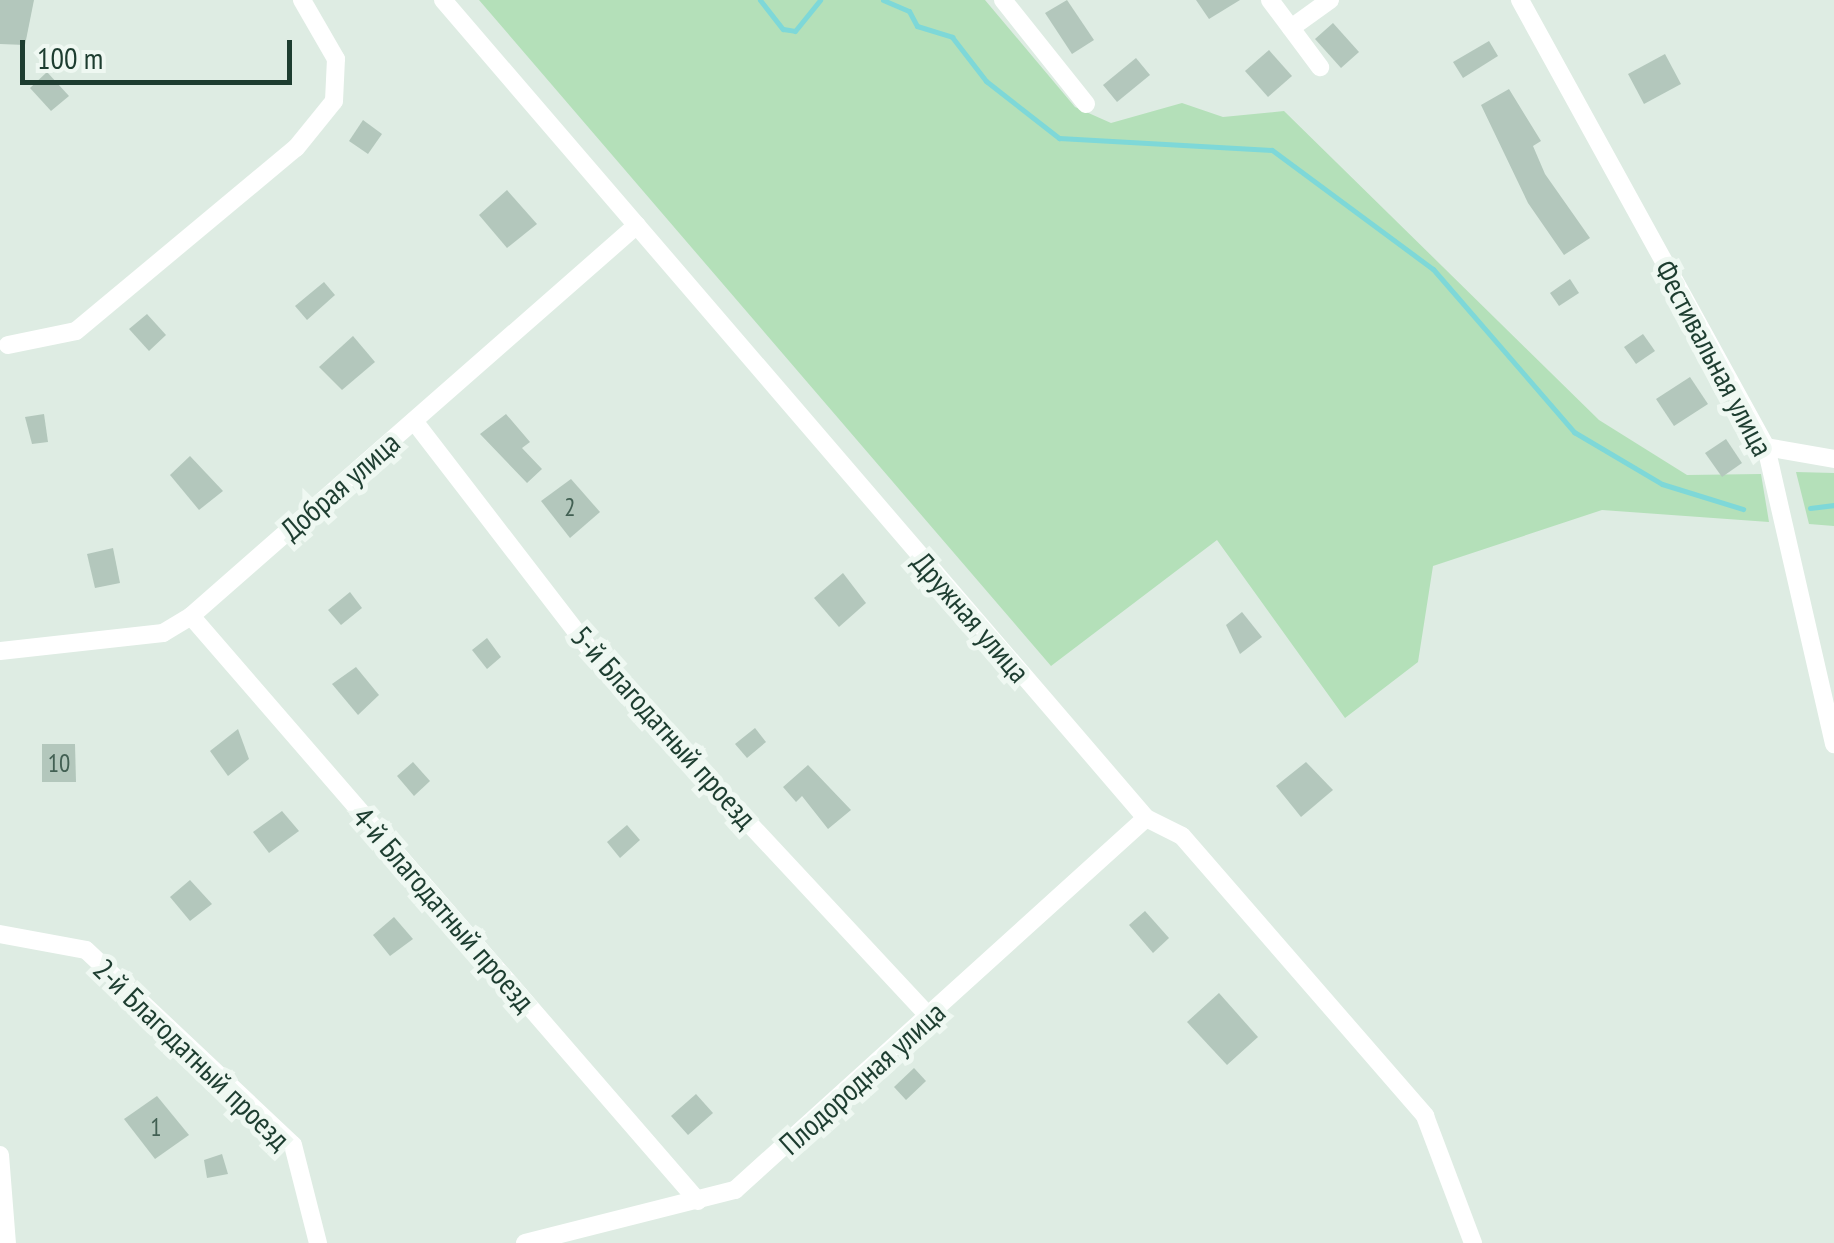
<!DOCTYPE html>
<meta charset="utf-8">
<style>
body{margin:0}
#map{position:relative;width:1834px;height:1243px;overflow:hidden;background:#deece3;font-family:"PT Sans Narrow",sans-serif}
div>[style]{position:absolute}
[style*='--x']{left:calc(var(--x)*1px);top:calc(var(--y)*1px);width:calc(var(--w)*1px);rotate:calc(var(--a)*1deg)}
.green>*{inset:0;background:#b4e0b9}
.stream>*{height:5px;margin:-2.5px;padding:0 2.5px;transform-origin:2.5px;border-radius:2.5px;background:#7ed8d8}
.building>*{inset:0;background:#b3c7bc}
.street>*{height:18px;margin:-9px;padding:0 9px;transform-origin:9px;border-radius:9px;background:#fff}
span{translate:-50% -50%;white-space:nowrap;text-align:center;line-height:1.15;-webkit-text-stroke:10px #eff8f2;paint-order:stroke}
.number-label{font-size:25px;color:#426053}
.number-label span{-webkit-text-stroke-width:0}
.street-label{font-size:30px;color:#1d3d30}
.scale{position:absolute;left:20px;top:40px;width:272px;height:45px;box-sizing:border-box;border:5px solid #1d3d30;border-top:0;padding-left:12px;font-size:30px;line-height:35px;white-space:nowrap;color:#1d3d30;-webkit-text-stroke:8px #eff8f2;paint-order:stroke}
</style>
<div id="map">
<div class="green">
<i style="clip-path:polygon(479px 0,985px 0,1075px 107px,1111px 123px,1182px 103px,1223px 117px,1284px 111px,1599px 420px,1687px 475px,1761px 474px,1769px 522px,1602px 510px,1433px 566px,1418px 662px,1345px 718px,1217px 540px,1051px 666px)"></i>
<i style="clip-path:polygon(1796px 472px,1834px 473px,1834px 526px,1809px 524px)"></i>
</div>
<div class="stream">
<i style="--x:760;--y:0;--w:37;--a:52"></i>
<i style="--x:783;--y:29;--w:12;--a:9"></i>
<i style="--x:795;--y:31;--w:40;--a:-51"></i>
<i style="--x:883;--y:0;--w:28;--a:23"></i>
<i style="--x:909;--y:11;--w:17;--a:62"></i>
<i style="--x:917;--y:26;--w:37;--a:17"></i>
<i style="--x:952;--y:37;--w:56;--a:52.3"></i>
<i style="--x:986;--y:81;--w:93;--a:38"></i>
<i style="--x:1059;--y:138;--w:213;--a:3.2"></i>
<i style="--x:1272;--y:150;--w:200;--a:36.5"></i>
<i style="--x:1433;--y:269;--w:216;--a:49.1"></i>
<i style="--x:1574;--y:432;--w:102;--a:30.6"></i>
<i style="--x:1662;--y:484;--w:85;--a:17.2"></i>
<i style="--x:1810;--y:508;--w:24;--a:-7"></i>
</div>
<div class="building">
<i style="clip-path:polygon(0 0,34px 0,25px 45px,0 44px)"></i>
<i style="clip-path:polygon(1067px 0,1094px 40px,1072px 54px,1045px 13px)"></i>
<i style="clip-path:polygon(1196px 0,1240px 0,1209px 19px)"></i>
<i style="clip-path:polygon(1333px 23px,1359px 52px,1341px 68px,1315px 39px)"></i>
<i style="clip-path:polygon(1489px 41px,1498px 56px,1463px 78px,1453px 62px)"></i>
<i style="clip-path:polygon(1269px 50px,1292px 76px,1268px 97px,1245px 71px)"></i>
<i style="clip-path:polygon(1665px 54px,1681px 84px,1644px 104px,1628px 74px)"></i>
<i style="clip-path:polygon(1136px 58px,1150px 75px,1117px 102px,1103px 85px)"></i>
<i style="clip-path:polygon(47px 72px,69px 96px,51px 111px,30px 88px)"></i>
<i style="clip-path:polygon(1509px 89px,1541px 141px,1533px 146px,1545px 174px,1590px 238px,1564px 255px,1528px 203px,1481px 105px)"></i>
<i style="clip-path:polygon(363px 120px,382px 134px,368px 154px,349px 141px)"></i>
<i style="clip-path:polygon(507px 190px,537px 224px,507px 248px,479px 215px)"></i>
<i style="clip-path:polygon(1570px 279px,1579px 293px,1559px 306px,1550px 293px)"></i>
<i style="clip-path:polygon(324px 282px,335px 295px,307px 320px,295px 306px)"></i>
<i style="clip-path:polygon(147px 314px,166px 335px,149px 351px,129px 329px)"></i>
<i style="clip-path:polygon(1643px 334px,1655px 351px,1636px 364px,1624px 347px)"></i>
<i style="clip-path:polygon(353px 336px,375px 362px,342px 390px,319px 367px)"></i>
<i style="clip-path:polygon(1690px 377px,1708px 404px,1674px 426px,1656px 399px)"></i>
<i style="clip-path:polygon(44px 414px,48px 442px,32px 444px,25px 417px)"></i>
<i style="clip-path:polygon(506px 414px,530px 442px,522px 448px,542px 469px,527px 483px,480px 434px)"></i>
<i style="clip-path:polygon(1726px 439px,1742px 463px,1722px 477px,1705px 453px)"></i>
<i style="clip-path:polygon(190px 456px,223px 491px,199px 510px,170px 475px)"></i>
<i style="clip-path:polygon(571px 479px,600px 512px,570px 538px,541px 501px)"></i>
<i style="clip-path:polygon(113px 548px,120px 583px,95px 588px,87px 554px)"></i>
<i style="clip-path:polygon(843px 573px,866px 603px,839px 627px,814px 598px)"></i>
<i style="clip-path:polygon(350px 592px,362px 608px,341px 625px,328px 610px)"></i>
<i style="clip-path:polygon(1242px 612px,1262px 637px,1240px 654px,1226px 625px)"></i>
<i style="clip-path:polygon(487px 638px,501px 657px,487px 669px,472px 650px)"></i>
<i style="clip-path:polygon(356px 667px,379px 695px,358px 715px,332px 684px)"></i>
<i style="clip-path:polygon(755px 728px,766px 742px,747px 758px,735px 744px)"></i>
<i style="clip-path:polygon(238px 729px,249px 759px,228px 776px,210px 751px)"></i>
<i style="clip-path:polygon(42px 744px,75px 744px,76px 782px,42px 782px)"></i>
<i style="clip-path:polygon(413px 762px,430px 781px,414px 796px,397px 776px)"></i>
<i style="clip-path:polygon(1306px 762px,1333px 790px,1301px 817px,1276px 786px)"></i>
<i style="clip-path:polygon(808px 765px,851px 810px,828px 829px,802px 796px,796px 802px,783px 787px)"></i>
<i style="clip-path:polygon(282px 811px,299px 831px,269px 853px,253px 832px)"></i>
<i style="clip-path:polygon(627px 825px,640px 840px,620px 858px,607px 842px)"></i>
<i style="clip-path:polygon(190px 880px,212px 904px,190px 921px,170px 897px)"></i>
<i style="clip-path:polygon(1145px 911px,1169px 938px,1153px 953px,1129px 925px)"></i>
<i style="clip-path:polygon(394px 917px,413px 939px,390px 956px,373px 935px)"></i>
<i style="clip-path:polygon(1219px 993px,1258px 1037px,1227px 1065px,1187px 1022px)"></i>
<i style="clip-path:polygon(914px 1068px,926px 1081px,906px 1100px,894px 1087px)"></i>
<i style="clip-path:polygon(696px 1094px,713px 1113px,688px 1135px,671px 1116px)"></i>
<i style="clip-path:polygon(157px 1096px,189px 1135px,155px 1159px,124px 1119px)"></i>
<i style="clip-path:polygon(222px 1154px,228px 1174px,207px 1178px,204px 1160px)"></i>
</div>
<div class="street">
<i style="--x:443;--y:0;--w:1079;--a:49.32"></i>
<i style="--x:1146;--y:818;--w:40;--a:26.6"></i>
<i style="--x:1182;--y:836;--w:371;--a:49"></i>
<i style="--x:1425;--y:1116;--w:136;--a:69.3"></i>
<i style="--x:1003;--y:0;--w:133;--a:51.4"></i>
<i style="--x:1270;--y:0;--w:84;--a:53.3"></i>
<i style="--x:1520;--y:0;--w:510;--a:61.17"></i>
<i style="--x:1766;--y:447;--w:305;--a:77.1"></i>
<i style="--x:1291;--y:28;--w:48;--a:-35.7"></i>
<i style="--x:8;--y:345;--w:69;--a:-11.6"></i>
<i style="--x:76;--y:331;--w:286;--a:-39.8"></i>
<i style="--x:296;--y:148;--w:60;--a:-51"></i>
<i style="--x:334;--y:101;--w:42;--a:-87.3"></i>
<i style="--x:336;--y:59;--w:68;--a:-120"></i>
<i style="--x:414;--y:421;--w:314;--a:52.4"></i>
<i style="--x:606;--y:670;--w:476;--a:47"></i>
<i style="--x:1766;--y:447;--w:69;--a:10"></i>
<i style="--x:191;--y:616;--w:774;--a:49.09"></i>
<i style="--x:0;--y:651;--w:164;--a:-6.3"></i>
<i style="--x:163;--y:633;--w:33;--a:-31"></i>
<i style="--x:191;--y:616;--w:593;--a:-41.24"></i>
<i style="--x:0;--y:934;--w:87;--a:10.5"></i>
<i style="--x:86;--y:950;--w:284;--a:43.3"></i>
<i style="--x:293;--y:1145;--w:101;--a:75.7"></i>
<i style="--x:0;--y:1155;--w:88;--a:85.5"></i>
<i style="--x:525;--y:1243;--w:217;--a:-14.2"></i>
<i style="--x:735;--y:1190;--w:554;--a:-42.15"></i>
</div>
<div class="number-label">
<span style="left:570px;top:507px">2</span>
<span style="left:59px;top:763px">10</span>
<span style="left:156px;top:1127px">1</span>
</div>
<div class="street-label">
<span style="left:1714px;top:358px;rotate:62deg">Фестивальная улица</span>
<span style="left:340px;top:486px;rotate:-41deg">Добрая улица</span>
<span style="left:971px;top:617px;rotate:49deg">Дружная улица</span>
<span style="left:664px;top:727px;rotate:48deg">5-й Благодатный проезд</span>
<span style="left:444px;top:909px;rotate:49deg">4-й Благодатный проезд</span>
<span style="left:192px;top:1054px;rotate:44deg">2-й Благодатный проезд</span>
<span style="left:862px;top:1078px;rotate:-42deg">Плодородная улица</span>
</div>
<div class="scale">100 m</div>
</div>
